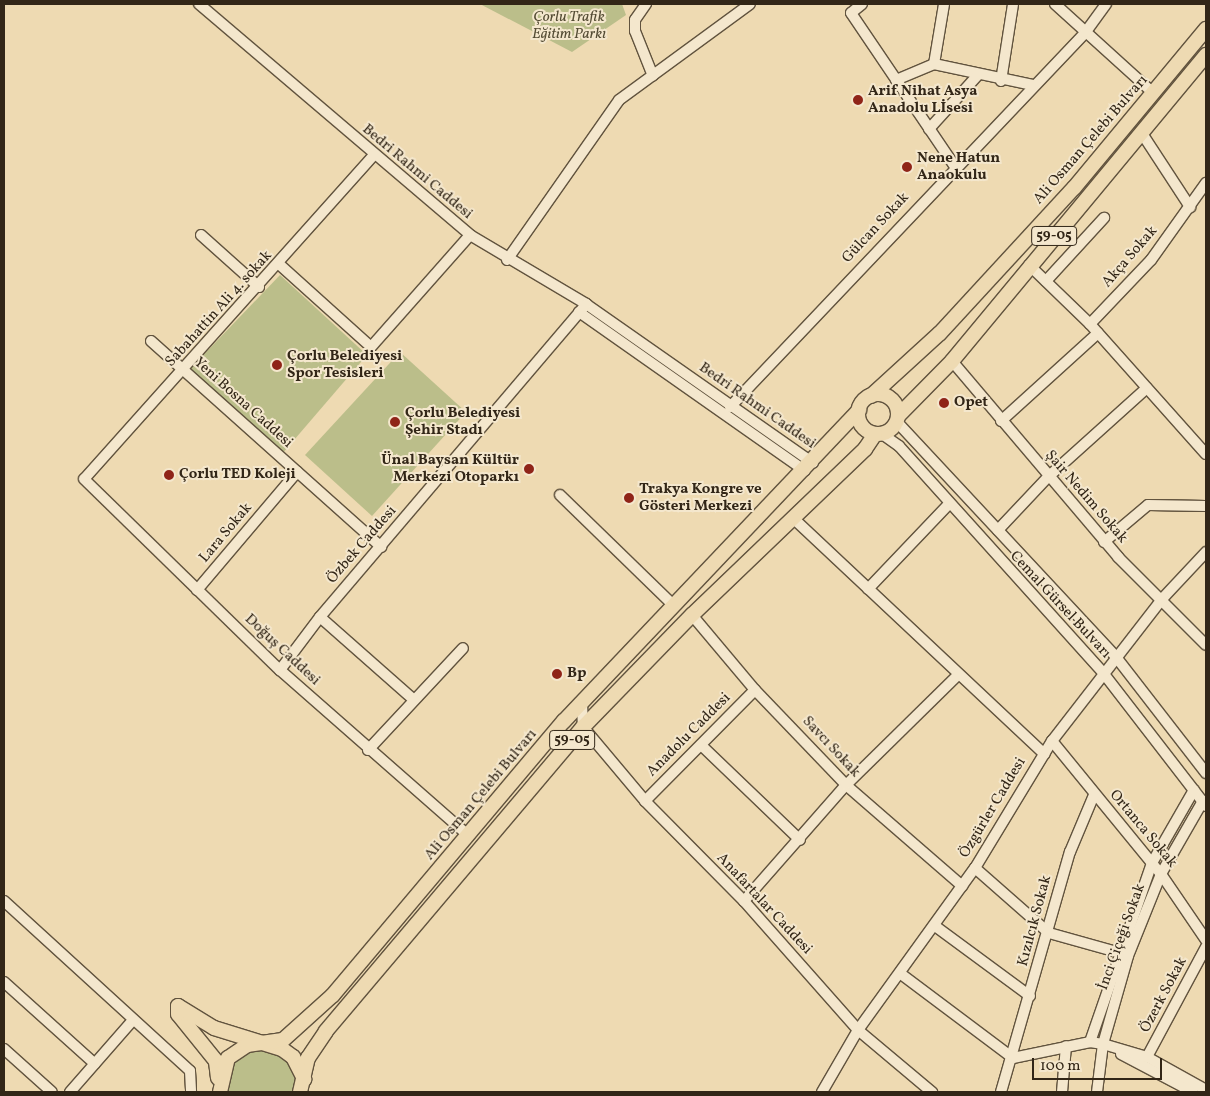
<!DOCTYPE html>
<meta charset="utf-8">
<style>
body{margin:0}
#map{position:relative;width:1210px;height:1096px;overflow:hidden;background:#eedab2;font-family:Vollkorn,serif}
div>[style]{position:absolute}
[style*='--x']{left:calc(var(--x)*1px);top:calc(var(--y)*1px);width:calc(var(--w)*1px);rotate:calc(var(--a)*1deg)}
.green>*{inset:0;background:#bbbe8a}
.roads{filter:drop-shadow(1px 0 #61533e) drop-shadow(-1px 0 #61533e) drop-shadow(0 1px #61533e) drop-shadow(0 -1px #61533e)}
.minor>*{height:10px;margin:-5px;padding:0 5px;transform-origin:5px;border-radius:5px;background:#f4e7cd}
.major>*{height:14px;margin:-7px;padding:0 7px;transform-origin:7px;border-radius:7px;background:#eedab2}
.major>.ring{margin:-7px;padding:0;box-sizing:content-box;background:none;border:14px solid #eedab2;border-radius:50%}
.dots>*{width:14px;height:14px;translate:-50% -50%;box-sizing:border-box;border:2px solid #f4e7cd;border-radius:50%}
span{translate:-50% -50%;white-space:nowrap;text-align:center;line-height:1.15;-webkit-text-stroke:4px #f4e7cd;paint-order:stroke}
.shield-label span{padding:1px 4px;background:#f4e7cd;border:1px solid;border-radius:4px;-webkit-text-stroke-width:0}
.shield-label{font-size:14px;color:#322617;font-weight:700}
.park-label{font-size:15px;color:#544c34;font-style:italic}
.poi-label{font-size:15px;color:#322617;font-weight:700}
.left{translate:0 -50%;text-align:left}
.right{translate:-100% -50%;text-align:right}
.street-label{font-size:15px;color:#322617}
.frame{position:absolute;inset:0;border:5px solid #322617;pointer-events:none}
.scale{position:absolute;left:1032px;top:1058px;width:130px;height:22px;box-sizing:border-box;border:2px solid #322617;border-top:0;padding-left:6px;font-size:15px;line-height:18px;white-space:nowrap;color:#322617;-webkit-text-stroke:4px #f4e7cd;paint-order:stroke}
</style>
<div id="map">
<div class="green">
<i style="clip-path:polygon(480px 4px,622px 4px,626px 15px,572px 52px)"></i>
<i style="clip-path:polygon(280px 275px,367px 355px,282px 454px,190px 369px)"></i>
<i style="clip-path:polygon(400px 352px,466px 412px,372px 516px,305px 455px)"></i>
<i style="clip-path:polygon(259px 1048px,285px 1057px,297px 1074px,297px 1092px,227px 1092px,234px 1061px)"></i>
</div>
<div class="roads">
<div class="minor">
<i style="--x:199;--y:4;--w:356;--a:40.4"></i>
<i style="--x:470;--y:235;--w:135;--a:30.7"></i>
<i style="--x:586;--y:304;--w:277;--a:35"></i>
<i style="--x:646;--y:4;--w:19;--a:125"></i>
<i style="--x:635;--y:20;--w:11;--a:90"></i>
<i style="--x:635;--y:31;--w:48;--a:68.2"></i>
<i style="--x:862;--y:4;--w:14;--a:141"></i>
<i style="--x:851;--y:13;--w:184;--a:55.9"></i>
<i style="--x:1055;--y:4;--w:132;--a:42.2"></i>
<i style="--x:934;--y:64;--w:101;--a:12"></i>
<i style="--x:896;--y:80;--w:41;--a:-22.8"></i>
<i style="--x:934;--y:64;--w:61;--a:-80.5"></i>
<i style="--x:1001;--y:81;--w:78;--a:-81.1"></i>
<i style="--x:929;--y:129;--w:73;--a:-47.8"></i>
<i style="--x:1141;--y:132;--w:90;--a:56.8"></i>
<i style="--x:373;--y:156;--w:433;--a:131.8"></i>
<i style="--x:84;--y:479;--w:274;--a:44.3"></i>
<i style="--x:280;--y:670;--w:250;--a:41.3"></i>
<i style="--x:201;--y:235;--w:78;--a:41.9"></i>
<i style="--x:507;--y:260;--w:195;--a:-55"></i>
<i style="--x:619;--y:100;--w:162;--a:-36.2"></i>
<i style="--x:280;--y:265;--w:122;--a:42"></i>
<i style="--x:371;--y:347;--w:149;--a:-48.5"></i>
<i style="--x:1029;--y:265;--w:85;--a:44"></i>
<i style="--x:1090;--y:324;--w:174;--a:48.3"></i>
<i style="--x:1046;--y:281;--w:86;--a:-47.4"></i>
<i style="--x:579;--y:312;--w:276;--a:35.1"></i>
<i style="--x:1090;--y:324;--w:88;--a:-46.4"></i>
<i style="--x:1151;--y:260;--w:95;--a:-54.5"></i>
<i style="--x:151;--y:341;--w:309;--a:41.8"></i>
<i style="--x:952;--y:361;--w:257;--a:49.7"></i>
<i style="--x:1118;--y:557;--w:124;--a:45"></i>
<i style="--x:730;--y:407;--w:516;--a:-46.49"></i>
<i style="--x:1085;--y:33;--w:36;--a:-54"></i>
<i style="--x:1001;--y:421;--w:131;--a:-42.2"></i>
<i style="--x:897;--y:422;--w:321;--a:47"></i>
<i style="--x:1116;--y:657;--w:147;--a:52.2"></i>
<i style="--x:882;--y:434;--w:21;--a:35"></i>
<i style="--x:899;--y:446;--w:307;--a:48"></i>
<i style="--x:1104;--y:674;--w:167;--a:52.3"></i>
<i style="--x:560;--y:495;--w:158;--a:44.2"></i>
<i style="--x:793;--y:518;--w:345;--a:43.2"></i>
<i style="--x:998;--y:530;--w:73;--a:-46.7"></i>
<i style="--x:1048;--y:477;--w:133;--a:-42"></i>
<i style="--x:1104;--y:542;--w:57;--a:-40.1"></i>
<i style="--x:1148;--y:505;--w:58;--a:1"></i>
<i style="--x:868;--y:589;--w:116;--a:-46.4"></i>
<i style="--x:197;--y:590;--w:155;--a:-49.7"></i>
<i style="--x:692;--y:615;--w:98;--a:50"></i>
<i style="--x:755;--y:690;--w:132;--a:46.2"></i>
<i style="--x:846;--y:785;--w:154;--a:41"></i>
<i style="--x:320;--y:617;--w:125;--a:41.4"></i>
<i style="--x:280;--y:670;--w:66;--a:-53"></i>
<i style="--x:320;--y:617;--w:411;--a:-49.6"></i>
<i style="--x:582;--y:702;--w:25;--a:88"></i>
<i style="--x:583;--y:727;--w:97;--a:50"></i>
<i style="--x:645;--y:801;--w:141;--a:45.3"></i>
<i style="--x:744;--y:901;--w:172;--a:48.5"></i>
<i style="--x:858;--y:1030;--w:97;--a:40"></i>
<i style="--x:1052;--y:741;--w:172;--a:50.7"></i>
<i style="--x:1161;--y:874;--w:80;--a:55.7"></i>
<i style="--x:701;--y:745;--w:137;--a:43.8"></i>
<i style="--x:368;--y:750;--w:139;--a:-47"></i>
<i style="--x:645;--y:801;--w:156;--a:-45.3"></i>
<i style="--x:975;--y:868;--w:98;--a:41.3"></i>
<i style="--x:1049;--y:933;--w:78;--a:15.6"></i>
<i style="--x:4;--y:901;--w:252;--a:42.4"></i>
<i style="--x:190;--y:1071;--w:21;--a:87"></i>
<i style="--x:744;--y:901;--w:154;--a:-48.7"></i>
<i style="--x:846;--y:785;--w:158;--a:-44.5"></i>
<i style="--x:935;--y:926;--w:118;--a:36.4"></i>
<i style="--x:901;--y:974;--w:140;--a:36.9"></i>
<i style="--x:4;--y:982;--w:122;--a:42"></i>
<i style="--x:1090;--y:1042;--w:189;--a:-70.9"></i>
<i style="--x:1152;--y:863;--w:84;--a:-60.1"></i>
<i style="--x:4;--y:1049;--w:64;--a:41.9"></i>
<i style="--x:1121;--y:1054;--w:81;--a:27.8"></i>
<i style="--x:1147;--y:1057;--w:125;--a:-61.8"></i>
<i style="--x:1013;--y:1058;--w:79;--a:-11.7"></i>
<i style="--x:1090;--y:1042;--w:13;--a:9"></i>
<i style="--x:1103;--y:1044;--w:46;--a:16.5"></i>
<i style="--x:1147;--y:1057;--w:68;--a:29.2"></i>
<i style="--x:70;--y:1092;--w:96;--a:-48.8"></i>
<i style="--x:822;--y:1092;--w:72;--a:-59.9"></i>
<i style="--x:858;--y:1030;--w:200;--a:-54.2"></i>
<i style="--x:975;--y:868;--w:149;--a:-58.8"></i>
<i style="--x:1052;--y:741;--w:181;--a:-52.2"></i>
<i style="--x:1163;--y:598;--w:63;--a:-46.9"></i>
<i style="--x:1001;--y:1092;--w:250;--a:-74"></i>
<i style="--x:1070;--y:852;--w:62;--a:-67.2"></i>
<i style="--x:1062;--y:1092;--w:46;--a:-85"></i>
<i style="--x:1097;--y:1092;--w:48;--a:-82.9"></i>
<i style="--x:1103;--y:1044;--w:91;--a:-74.1"></i>
<i style="--x:1128;--y:956;--w:88;--a:-68.1"></i>
<i style="--x:1161;--y:874;--w:84;--a:-60.1"></i>
</div>
<div class="major">
<i class="ring" style="left:858px;top:394px;width:26px;height:26px"></i>
<i style="--x:871;--y:396;--w:93;--a:-42.4"></i>
<i style="--x:940;--y:333;--w:197;--a:-47.3"></i>
<i style="--x:1074;--y:188;--w:207;--a:-50.3"></i>
<i style="--x:899;--y:415;--w:76;--a:-45.5"></i>
<i style="--x:952;--y:361;--w:398;--a:-50.3"></i>
<i style="--x:218;--y:1078;--w:17;--a:-97"></i>
<i style="--x:216;--y:1061;--w:60;--a:-129"></i>
<i style="--x:178;--y:1014;--w:8;--a:-90"></i>
<i style="--x:178;--y:1006;--w:42;--a:31.4"></i>
<i style="--x:214;--y:1028;--w:71;--a:17.2"></i>
<i style="--x:282;--y:1049;--w:14;--a:36"></i>
<i style="--x:293;--y:1057;--w:25;--a:63"></i>
<i style="--x:220;--y:1092;--w:35;--a:-77"></i>
<i style="--x:228;--y:1058;--w:23;--a:-34"></i>
<i style="--x:247;--y:1045;--w:36;--a:-8"></i>
<i style="--x:283;--y:1040;--w:67;--a:-42"></i>
<i style="--x:333;--y:995;--w:358;--a:-49.9"></i>
<i style="--x:564;--y:721;--w:429;--a:-46.5"></i>
<i style="--x:300;--y:1092;--w:35;--a:-77"></i>
<i style="--x:308;--y:1058;--w:32;--a:-56"></i>
<i style="--x:326;--y:1031;--w:398;--a:-49.8"></i>
<i style="--x:583;--y:727;--w:156;--a:-45.8"></i>
<i style="--x:692;--y:615;--w:240;--a:-43.8"></i>
<i style="--x:865;--y:449;--w:18;--a:-56"></i>
</div>
</div>
<div class="dots">
<i style="left:858px;top:100px;background:#8f2418"></i>
<i style="left:907px;top:167px;background:#8f2418"></i>
<i style="left:277px;top:365px;background:#8f2418"></i>
<i style="left:944px;top:403px;background:#8f2418"></i>
<i style="left:395px;top:422px;background:#8f2418"></i>
<i style="left:529px;top:469px;background:#8f2418"></i>
<i style="left:169px;top:475px;background:#8f2418"></i>
<i style="left:629px;top:498px;background:#8f2418"></i>
<i style="left:557px;top:674px;background:#8f2418"></i>
</div>
<div class="shield-label">
<span style="left:1054px;top:236px">59-05</span>
<span style="left:572px;top:740px">59-05</span>
</div>
<div class="park-label">
<span style="left:569px;top:26px">Çorlu Trafik<br>Eğitim Parkı</span>
</div>
<div class="poi-label">
<span class="left" style="left:868px;top:100px">Arif Nihat Asya<br>Anadolu Lİsesi</span>
<span class="left" style="left:917px;top:167px">Nene Hatun<br>Anaokulu</span>
<span class="left" style="left:287px;top:365px">Çorlu Belediyesi<br>Spor Tesisleri</span>
<span class="left" style="left:954px;top:403px">Opet</span>
<span class="left" style="left:405px;top:422px">Çorlu Belediyesi<br>Şehir Stadı</span>
<span class="right" style="left:519px;top:469px">Ünal Baysan Kültür<br>Merkezi Otoparkı</span>
<span class="left" style="left:179px;top:475px">Çorlu TED Koleji</span>
<span class="left" style="left:639px;top:498px">Trakya Kongre ve<br>Gösteri Merkezi</span>
<span class="left" style="left:567px;top:674px">Bp</span>
</div>
<div class="street-label">
<span style="left:1091px;top:140px;rotate:-49deg">Ali Osman Çelebi Bulvarı</span>
<span style="left:417px;top:172px;rotate:40deg">Bedri Rahmi Caddesi</span>
<span style="left:876px;top:228px;rotate:-47deg">Gülcan Sokak</span>
<span style="left:1130px;top:257px;rotate:-49deg">Akça Sokak</span>
<span style="left:219px;top:309px;rotate:-48deg">Sabahattin Ali 4. sokak</span>
<span style="left:243px;top:403px;rotate:42deg">Yeni Bosna Caddesi</span>
<span style="left:757px;top:406px;rotate:35deg">Bedri Rahmi Caddesi</span>
<span style="left:1086px;top:497px;rotate:49deg">Şair Nedim Sokak</span>
<span style="left:226px;top:533px;rotate:-50deg">Lara Sokak</span>
<span style="left:362px;top:545px;rotate:-49deg">Özbek Caddesi</span>
<span style="left:1060px;top:605px;rotate:47deg">Cemal Gürsel Bulvarı</span>
<span style="left:282px;top:650px;rotate:43deg">Doğuş Caddesi</span>
<span style="left:689px;top:735px;rotate:-45deg">Anadolu Caddesi</span>
<span style="left:831px;top:747px;rotate:47deg">Savcı Sokak</span>
<span style="left:481px;top:795px;rotate:-50deg">Ali Osman Çelebi Bulvarı</span>
<span style="left:993px;top:808px;rotate:-59deg">Özgürler Caddesi</span>
<span style="left:1143px;top:829px;rotate:50deg">Ortanca Sokak</span>
<span style="left:764px;top:904px;rotate:47deg">Anafartalar Caddesi</span>
<span style="left:1035px;top:921px;rotate:-75deg">Kızılcık Sokak</span>
<span style="left:1122px;top:937px;rotate:-70deg">İnci Çiçeği Sokak</span>
<span style="left:1164px;top:995px;rotate:-62deg">Özerk Sokak</span>
</div>
<div class="frame"></div>
<div class="scale">100 m</div>
</div>
